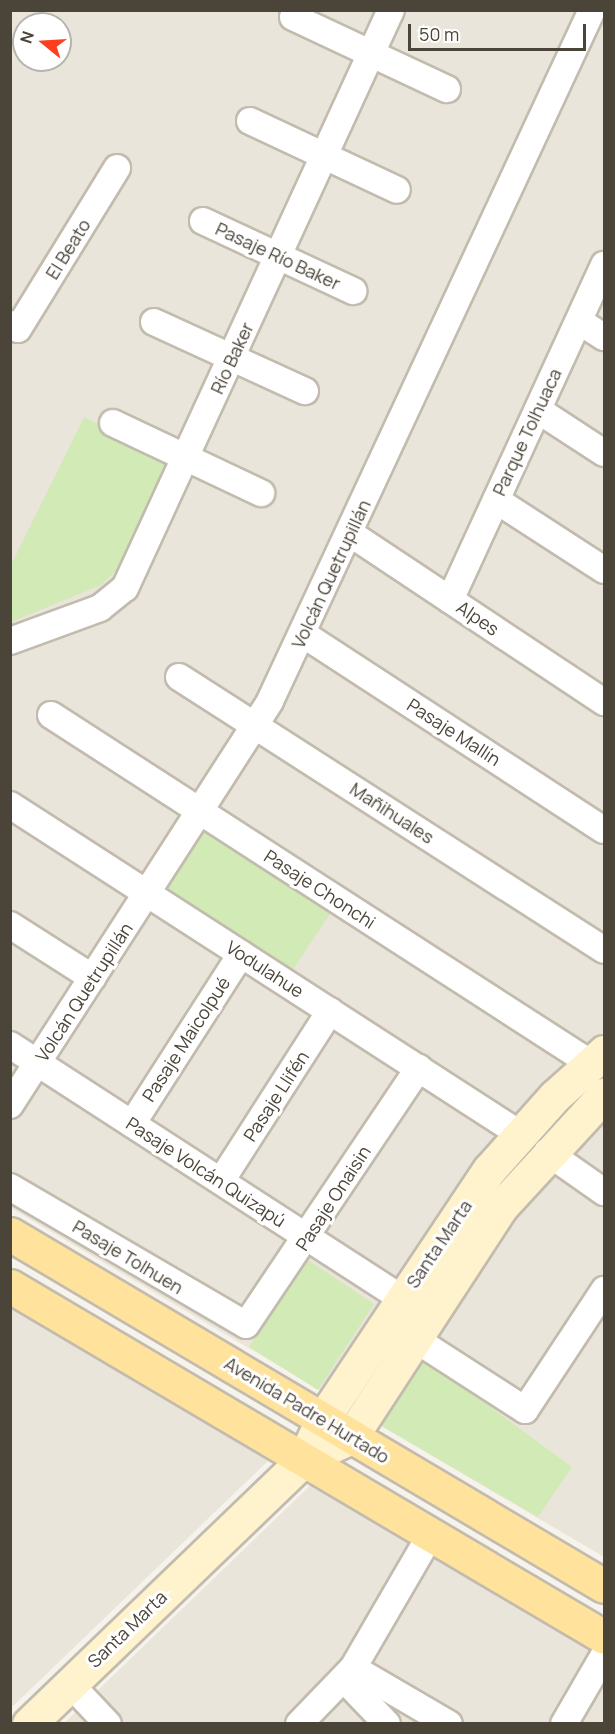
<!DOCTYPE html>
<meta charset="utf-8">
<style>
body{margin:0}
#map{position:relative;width:615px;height:1734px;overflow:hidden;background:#f6f3ec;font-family:Manrope,sans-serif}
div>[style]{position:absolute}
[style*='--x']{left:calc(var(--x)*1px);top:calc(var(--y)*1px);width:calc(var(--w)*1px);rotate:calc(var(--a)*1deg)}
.residential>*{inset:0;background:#eae5da}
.green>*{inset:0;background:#d2eab5}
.roads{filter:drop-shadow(2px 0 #c2bbae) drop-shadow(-2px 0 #c2bbae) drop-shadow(0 2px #c2bbae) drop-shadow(0 -2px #c2bbae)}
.street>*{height:26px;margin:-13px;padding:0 13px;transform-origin:13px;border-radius:13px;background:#fff}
.secondary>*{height:33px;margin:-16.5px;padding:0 16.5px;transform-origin:16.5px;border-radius:16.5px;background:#fff3cd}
.primary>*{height:33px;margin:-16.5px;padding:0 16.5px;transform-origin:16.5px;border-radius:16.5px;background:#ffe39c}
span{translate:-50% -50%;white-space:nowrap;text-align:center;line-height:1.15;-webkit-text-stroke:6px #fff;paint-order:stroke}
.street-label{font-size:18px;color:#4b4439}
.frame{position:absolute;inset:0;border:12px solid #4b4439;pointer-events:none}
.north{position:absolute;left:12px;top:12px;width:60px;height:60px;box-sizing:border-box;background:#fff;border:2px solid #b7b4b0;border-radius:50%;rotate:288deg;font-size:16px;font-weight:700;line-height:24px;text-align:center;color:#4b4439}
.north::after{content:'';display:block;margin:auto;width:21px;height:27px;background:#fc3f1d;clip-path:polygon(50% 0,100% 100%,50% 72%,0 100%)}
.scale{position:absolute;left:408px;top:24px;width:178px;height:27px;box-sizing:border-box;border:3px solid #4b4439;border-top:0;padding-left:8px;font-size:18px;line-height:21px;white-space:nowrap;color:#4b4439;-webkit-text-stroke:4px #fff;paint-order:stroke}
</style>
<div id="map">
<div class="residential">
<i style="clip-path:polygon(evenodd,11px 11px,604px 11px,604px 1557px,11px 1208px,11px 11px,24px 24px,60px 24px,60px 60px,24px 60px,24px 24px)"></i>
<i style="clip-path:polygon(10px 1303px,270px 1459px,11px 1708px,10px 1708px)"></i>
<i style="clip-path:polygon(319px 1477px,604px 1650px,604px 1723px,63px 1724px)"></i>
</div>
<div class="green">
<i style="clip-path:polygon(84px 417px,168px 458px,122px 565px,101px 585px,11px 622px,10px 567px)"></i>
<i style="clip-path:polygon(210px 823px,336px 905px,292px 971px,167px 890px)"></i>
<i style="clip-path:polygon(305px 1258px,374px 1304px,318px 1390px,249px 1347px)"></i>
<i style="clip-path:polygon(422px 1357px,572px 1467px,538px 1517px,380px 1425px)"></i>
</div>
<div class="roads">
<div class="street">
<i style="--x:293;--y:17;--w:170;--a:25.1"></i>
<i style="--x:250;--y:121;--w:162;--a:25.1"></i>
<i style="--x:203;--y:221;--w:166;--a:25"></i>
<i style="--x:579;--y:321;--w:30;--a:33"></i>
<i style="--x:154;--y:322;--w:166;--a:24.6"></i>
<i style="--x:10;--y:324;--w:9;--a:32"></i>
<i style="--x:18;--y:329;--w:189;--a:-58.4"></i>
<i style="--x:538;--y:410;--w:79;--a:33.1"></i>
<i style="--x:113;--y:423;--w:164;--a:25.3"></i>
<i style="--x:496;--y:500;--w:129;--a:32.9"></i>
<i style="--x:351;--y:534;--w:304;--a:33.6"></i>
<i style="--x:450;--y:600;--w:369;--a:-65.3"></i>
<i style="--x:303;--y:634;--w:359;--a:33.1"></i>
<i style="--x:10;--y:641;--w:96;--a:-20.1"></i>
<i style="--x:100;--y:608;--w:32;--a:-39"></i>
<i style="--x:125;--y:588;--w:636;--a:-65.29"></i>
<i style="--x:179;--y:677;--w:505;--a:32.71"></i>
<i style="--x:51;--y:715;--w:642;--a:32.85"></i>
<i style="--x:10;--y:805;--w:607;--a:32.83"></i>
<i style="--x:10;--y:925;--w:98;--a:32.6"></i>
<i style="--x:10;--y:1045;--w:467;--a:32.9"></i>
<i style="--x:10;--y:1105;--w:480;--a:-57.2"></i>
<i style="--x:270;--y:701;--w:762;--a:-65.01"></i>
<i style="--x:132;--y:1124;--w:202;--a:-57.3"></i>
<i style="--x:547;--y:1152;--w:70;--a:35.1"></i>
<i style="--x:221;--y:1181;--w:202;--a:-57.3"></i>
<i style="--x:10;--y:1187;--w:273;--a:30.3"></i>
<i style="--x:246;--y:1325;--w:310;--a:-56.1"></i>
<i style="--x:415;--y:1339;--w:131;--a:32.8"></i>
<i style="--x:525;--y:1410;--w:144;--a:-56.6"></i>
<i style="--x:353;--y:1668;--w:111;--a:30.3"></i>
<i style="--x:344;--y:1679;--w:62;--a:46.3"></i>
<i style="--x:70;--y:1684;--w:55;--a:46.5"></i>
<i style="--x:299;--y:1724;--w:78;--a:-46"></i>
<i style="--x:353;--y:1668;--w:155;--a:-59.8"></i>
<i style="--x:564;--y:1724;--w:80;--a:-59.9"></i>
</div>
<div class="secondary">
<i style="--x:304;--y:1459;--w:52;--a:-25.1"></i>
<i style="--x:351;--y:1437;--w:273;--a:-56.9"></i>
<i style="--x:500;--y:1208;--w:154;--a:-47.4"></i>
<i style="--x:29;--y:1724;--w:382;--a:-43.9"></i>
<i style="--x:304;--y:1459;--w:43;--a:-65.2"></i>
<i style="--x:322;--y:1420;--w:301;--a:-56.3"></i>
<i style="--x:489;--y:1170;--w:99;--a:-48.3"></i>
<i style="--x:555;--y:1096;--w:66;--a:-41.9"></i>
</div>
<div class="primary">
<i style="--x:10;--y:1234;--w:690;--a:30.65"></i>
<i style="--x:10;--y:1286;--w:690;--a:30.58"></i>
</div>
</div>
<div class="street-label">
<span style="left:68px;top:249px;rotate:-58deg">El Beato</span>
<span style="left:278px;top:256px;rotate:25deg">Pasaje Río Baker</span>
<span style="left:232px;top:358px;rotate:-65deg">Río Baker</span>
<span style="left:527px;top:432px;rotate:-65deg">Parque Tolhuaca</span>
<span style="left:331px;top:574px;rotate:-65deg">Volcán Quetrupillán</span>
<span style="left:478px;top:618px;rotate:34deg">Alpes</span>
<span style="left:454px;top:732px;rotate:33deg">Pasaje Mallín</span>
<span style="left:392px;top:813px;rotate:33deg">Mañihuales</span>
<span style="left:320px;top:889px;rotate:33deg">Pasaje Chonchi</span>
<span style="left:265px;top:969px;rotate:33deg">Vodulahue</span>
<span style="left:84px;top:992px;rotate:-57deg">Volcán Quetrupillán</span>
<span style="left:186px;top:1039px;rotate:-57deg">Pasaje Maicolpué</span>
<span style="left:276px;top:1096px;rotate:-57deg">Pasaje Llifén</span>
<span style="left:206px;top:1172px;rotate:33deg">Pasaje Volcán Quizapú</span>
<span style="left:333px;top:1198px;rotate:-57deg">Pasaje Onaisin</span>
<span style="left:439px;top:1244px;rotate:-56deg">Santa Marta</span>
<span style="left:128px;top:1257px;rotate:31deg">Pasaje Tolhuen</span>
<span style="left:307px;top:1410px;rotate:31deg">Avenida Padre Hurtado</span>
<span style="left:127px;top:1629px;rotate:-44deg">Santa Marta</span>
</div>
<div class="frame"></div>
<div class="north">N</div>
<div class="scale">50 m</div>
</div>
